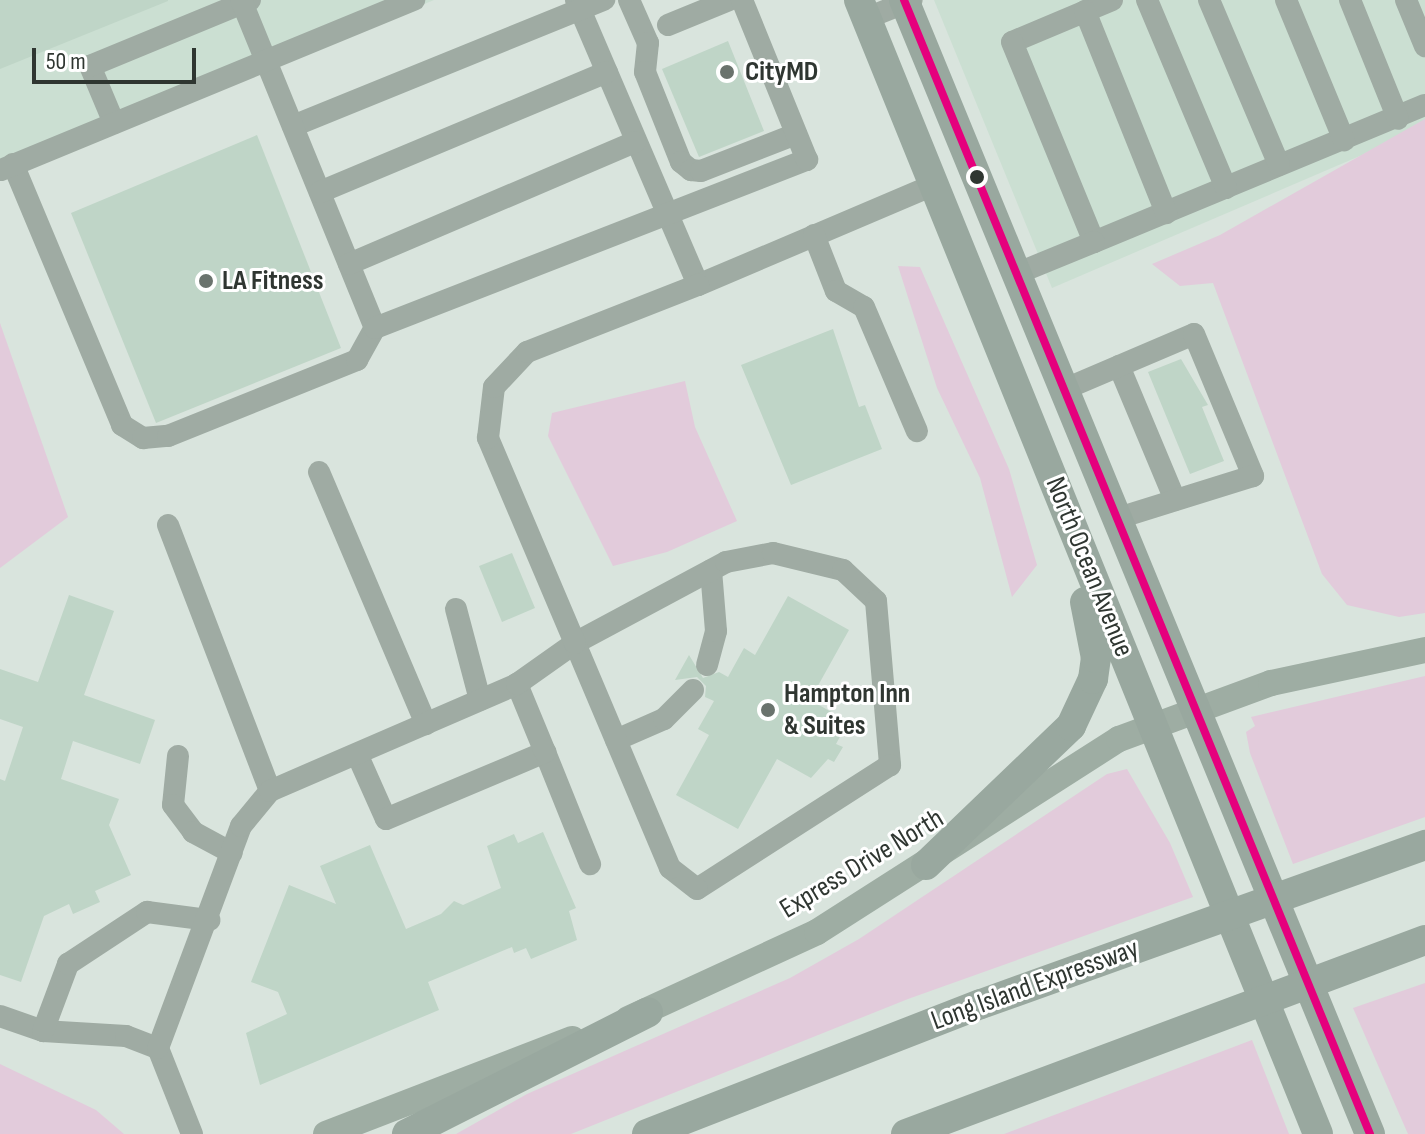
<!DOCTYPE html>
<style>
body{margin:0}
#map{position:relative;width:1425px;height:1134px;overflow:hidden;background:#d9e4dd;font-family:"Sofia Sans Condensed",sans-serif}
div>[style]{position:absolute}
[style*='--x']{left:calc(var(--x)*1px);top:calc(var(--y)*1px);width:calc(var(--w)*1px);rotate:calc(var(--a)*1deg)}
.built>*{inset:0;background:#cbdfd2}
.green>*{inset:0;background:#e2cbdb}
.building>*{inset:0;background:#bfd5c7}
.minor>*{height:22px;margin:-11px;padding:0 11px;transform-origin:11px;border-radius:11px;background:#9faba3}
.major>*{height:26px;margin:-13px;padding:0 13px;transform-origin:13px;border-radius:13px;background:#9eada3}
.highway>*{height:30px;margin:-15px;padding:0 15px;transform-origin:15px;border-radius:15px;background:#99a89f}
.bus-1>*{height:8px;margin:-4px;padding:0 4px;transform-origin:4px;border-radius:4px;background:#e5007d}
.dots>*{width:22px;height:22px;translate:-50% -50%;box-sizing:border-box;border:4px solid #fff;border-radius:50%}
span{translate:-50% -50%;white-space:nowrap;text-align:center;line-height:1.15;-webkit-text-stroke:6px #fff;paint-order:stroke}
.poi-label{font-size:28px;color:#2f3631;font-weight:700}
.left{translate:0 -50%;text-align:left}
.street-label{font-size:28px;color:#2f3631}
.scale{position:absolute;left:32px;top:48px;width:164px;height:36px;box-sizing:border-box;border:4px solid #2f3631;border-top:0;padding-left:10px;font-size:24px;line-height:28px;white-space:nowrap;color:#2f3631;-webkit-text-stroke:6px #fff;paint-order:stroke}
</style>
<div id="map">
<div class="built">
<i style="clip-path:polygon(0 0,434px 0,0 180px)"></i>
<i style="clip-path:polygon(934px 0,1425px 0,1425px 128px,1052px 288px)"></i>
</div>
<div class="green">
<i style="clip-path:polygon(1425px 119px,1425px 613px,1399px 617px,1347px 605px,1322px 574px,1213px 283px,1180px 286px,1152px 264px,1220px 235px)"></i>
<i style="clip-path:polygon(898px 266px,920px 267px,1009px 469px,1037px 565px,1012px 597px,980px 478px,937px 388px)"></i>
<i style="clip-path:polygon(0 323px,68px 517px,0 568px)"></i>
<i style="clip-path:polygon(685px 381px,695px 427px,737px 521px,667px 552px,613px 566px,548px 436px,552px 413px)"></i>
<i style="clip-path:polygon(1425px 676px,1425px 817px,1293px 864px,1250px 753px,1246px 732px,1255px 726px,1251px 717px)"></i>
<i style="clip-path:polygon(1127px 769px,1170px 843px,1193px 897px,908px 999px,571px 1134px,456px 1134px,527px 1094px,790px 978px,859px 939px,1107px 774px)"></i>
<i style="clip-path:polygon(1425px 983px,1425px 1134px,1408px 1134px,1353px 1008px)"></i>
<i style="clip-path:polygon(1252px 1040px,1289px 1134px,1004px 1134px)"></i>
<i style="clip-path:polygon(0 1064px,96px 1110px,124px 1134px,0 1134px)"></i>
</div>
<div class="building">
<i style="clip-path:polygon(0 0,168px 0,168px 1px,0 69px)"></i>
<i style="clip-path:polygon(728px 41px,764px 131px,699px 157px,662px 69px)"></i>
<i style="clip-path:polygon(257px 135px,341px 348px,156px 423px,71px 213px)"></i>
<i style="clip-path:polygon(833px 329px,859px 407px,865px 405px,882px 449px,791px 485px,741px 365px)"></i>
<i style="clip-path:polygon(1181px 359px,1208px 405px,1202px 407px,1224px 461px,1190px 474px,1148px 372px)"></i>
<i style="clip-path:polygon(512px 553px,535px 608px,502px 622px,479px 566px)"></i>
<i style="clip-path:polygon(69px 595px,114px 611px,84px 695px,155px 720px,140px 764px,73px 741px,61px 779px,119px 799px,109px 825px,131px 875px,95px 891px,100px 902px,73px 914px,69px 904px,44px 916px,21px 982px,0 975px,0 779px,5px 781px,23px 727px,0 719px,0 669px,38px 682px)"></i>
<i style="clip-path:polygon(788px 596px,849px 630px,810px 700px,842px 718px,836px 727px,843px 731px,836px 744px,843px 747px,834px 762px,828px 759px,811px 778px,777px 759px,738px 829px,676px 795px,709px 735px,698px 729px,714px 701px,705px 697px,706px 686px,697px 677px,675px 680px,689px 655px,703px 678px,719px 672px,728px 677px,744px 648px,755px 655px)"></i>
<i style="clip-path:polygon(543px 832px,576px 908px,569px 911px,577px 940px,531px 959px,526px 948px,514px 953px,512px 947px,428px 982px,439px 1010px,260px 1085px,246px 1033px,287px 1014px,278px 992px,251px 982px,289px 885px,336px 904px,320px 866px,370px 845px,406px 929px,441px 914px,454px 901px,463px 905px,501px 888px,487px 846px,514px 834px,518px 843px)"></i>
</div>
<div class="minor">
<i style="--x:576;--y:0;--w:310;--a:66.8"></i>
<i style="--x:698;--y:285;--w:256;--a:-23"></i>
<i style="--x:629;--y:0;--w:47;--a:66.2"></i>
<i style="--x:648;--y:43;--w:29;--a:96"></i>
<i style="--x:645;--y:72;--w:97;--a:68.2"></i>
<i style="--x:681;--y:162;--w:13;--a:39"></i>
<i style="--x:691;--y:170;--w:10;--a:6"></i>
<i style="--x:701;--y:171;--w:102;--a:-21.3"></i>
<i style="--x:1112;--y:0;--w:108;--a:157.2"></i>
<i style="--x:1012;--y:42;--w:216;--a:67.7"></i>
<i style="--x:1094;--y:242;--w:358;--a:-22.5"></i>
<i style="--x:1147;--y:0;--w:204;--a:67.2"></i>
<i style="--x:1209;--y:0;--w:179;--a:67"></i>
<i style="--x:1286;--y:0;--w:152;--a:67.5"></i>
<i style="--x:1350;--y:0;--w:128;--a:68"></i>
<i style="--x:1406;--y:0;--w:50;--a:67.6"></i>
<i style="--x:1085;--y:11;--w:218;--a:68.1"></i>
<i style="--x:867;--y:18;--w:48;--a:-21.8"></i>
<i style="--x:668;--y:25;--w:66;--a:-22.3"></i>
<i style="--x:114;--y:123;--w:62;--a:-112.8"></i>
<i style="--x:90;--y:66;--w:173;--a:-22.4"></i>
<i style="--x:293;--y:126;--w:336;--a:-22.1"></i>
<i style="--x:13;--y:164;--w:283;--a:67.3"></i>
<i style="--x:122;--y:425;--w:25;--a:32"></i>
<i style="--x:143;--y:438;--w:25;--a:-5"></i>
<i style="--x:168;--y:436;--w:204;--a:-21.9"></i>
<i style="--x:357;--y:360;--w:37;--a:-61"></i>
<i style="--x:375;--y:328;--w:354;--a:-112.2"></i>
<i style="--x:1;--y:170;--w:447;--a:-22.4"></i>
<i style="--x:320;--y:192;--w:311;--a:-22.7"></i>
<i style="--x:814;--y:235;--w:60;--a:68.6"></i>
<i style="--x:836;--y:291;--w:32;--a:30"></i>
<i style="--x:864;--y:307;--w:135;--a:66.9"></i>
<i style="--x:349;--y:264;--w:311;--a:-23.1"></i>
<i style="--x:1018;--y:273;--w:82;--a:-22.2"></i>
<i style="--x:375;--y:328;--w:464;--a:-21.3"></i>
<i style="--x:807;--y:160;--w:173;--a:-112.1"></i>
<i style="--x:1119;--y:366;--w:145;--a:67.3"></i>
<i style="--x:1065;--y:389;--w:140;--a:-23.1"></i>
<i style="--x:1194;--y:334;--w:154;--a:67.4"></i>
<i style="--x:1253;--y:476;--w:141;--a:162.7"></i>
<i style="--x:319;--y:472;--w:274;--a:67"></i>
<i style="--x:168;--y:525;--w:285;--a:69"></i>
<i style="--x:456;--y:609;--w:94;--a:75.2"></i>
<i style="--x:707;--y:665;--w:35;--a:-75"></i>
<i style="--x:716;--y:631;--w:61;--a:-94.7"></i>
<i style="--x:616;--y:740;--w:52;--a:-23.6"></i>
<i style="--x:664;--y:719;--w:41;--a:-45"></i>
<i style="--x:545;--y:752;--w:121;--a:68.1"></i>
<i style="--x:357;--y:754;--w:71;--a:66"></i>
<i style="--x:386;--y:819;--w:173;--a:-22.8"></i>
<i style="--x:545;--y:752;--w:74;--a:-112.4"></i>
<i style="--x:178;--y:756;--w:49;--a:95.8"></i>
<i style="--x:173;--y:805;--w:34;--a:53"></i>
<i style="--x:193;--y:832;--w:44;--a:28.3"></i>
<i style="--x:0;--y:1016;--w:46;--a:19.2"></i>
<i style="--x:43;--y:1031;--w:83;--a:3.4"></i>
<i style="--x:126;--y:1036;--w:34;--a:21"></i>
<i style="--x:43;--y:1031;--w:72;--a:-69.5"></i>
<i style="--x:68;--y:964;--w:95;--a:-33.4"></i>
<i style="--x:147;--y:912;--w:63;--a:7.4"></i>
<i style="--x:192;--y:1134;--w:92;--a:-111.6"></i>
<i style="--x:158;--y:1048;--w:237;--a:-69.5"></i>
<i style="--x:241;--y:826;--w:45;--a:-50.4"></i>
<i style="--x:270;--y:791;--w:269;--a:-23.4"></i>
<i style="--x:517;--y:684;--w:71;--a:-35.3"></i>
<i style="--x:575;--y:643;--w:171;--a:-28.2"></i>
<i style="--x:726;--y:562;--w:48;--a:-10.8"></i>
<i style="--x:773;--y:553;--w:72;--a:13.7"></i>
<i style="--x:843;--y:570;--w:45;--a:43.2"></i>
<i style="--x:876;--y:601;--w:165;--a:85.1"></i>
<i style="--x:890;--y:765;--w:229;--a:147.3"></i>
<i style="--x:697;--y:889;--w:34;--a:-142"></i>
<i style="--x:670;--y:868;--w:244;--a:-112.9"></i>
<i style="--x:575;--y:643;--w:223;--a:-113"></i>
<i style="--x:488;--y:438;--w:51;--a:-83.3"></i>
<i style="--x:494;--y:387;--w:48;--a:-46.7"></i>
<i style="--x:527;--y:352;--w:184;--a:-21.4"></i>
</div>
<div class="major">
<i style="--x:628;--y:1019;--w:208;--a:-24.7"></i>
<i style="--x:817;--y:932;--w:358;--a:-32.6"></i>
<i style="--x:1119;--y:739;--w:162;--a:-20.2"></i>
<i style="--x:1271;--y:683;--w:157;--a:-12.1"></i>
<i style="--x:326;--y:1134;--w:264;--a:-21.1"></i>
</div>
<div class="highway">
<i style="--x:859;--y:0;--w:1223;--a:67.96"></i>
<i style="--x:904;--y:0;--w:1226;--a:67.66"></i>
<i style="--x:926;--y:865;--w:201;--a:-43.8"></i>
<i style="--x:1071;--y:726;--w:52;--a:-64.9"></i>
<i style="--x:1093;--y:679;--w:21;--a:-82"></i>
<i style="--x:1096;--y:658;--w:57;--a:-101.1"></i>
<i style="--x:407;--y:1134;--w:270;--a:-26.8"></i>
<i style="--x:647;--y:1134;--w:358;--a:-21.3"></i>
<i style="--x:981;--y:1004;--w:472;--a:-19.7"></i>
<i style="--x:906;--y:1134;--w:554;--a:-20.5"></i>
</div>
<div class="bus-1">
<i style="--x:904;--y:0;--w:1226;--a:67.66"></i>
</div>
<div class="dots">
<i style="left:727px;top:72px;background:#6a736d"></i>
<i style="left:977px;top:177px;background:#2f3631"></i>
<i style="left:206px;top:281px;background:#6a736d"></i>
<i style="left:768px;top:710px;background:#6a736d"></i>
</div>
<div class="poi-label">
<span class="left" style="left:745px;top:72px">CityMD</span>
<span class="left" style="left:222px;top:281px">LA Fitness</span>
<span class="left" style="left:784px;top:710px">Hampton Inn<br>&amp; Suites</span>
</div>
<div class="street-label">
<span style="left:1089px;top:567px;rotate:68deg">North Ocean Avenue</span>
<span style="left:862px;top:864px;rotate:-31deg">Express Drive North</span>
<span style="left:1035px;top:985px;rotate:-20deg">Long Island Expressway</span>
</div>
<div class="scale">50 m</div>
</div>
